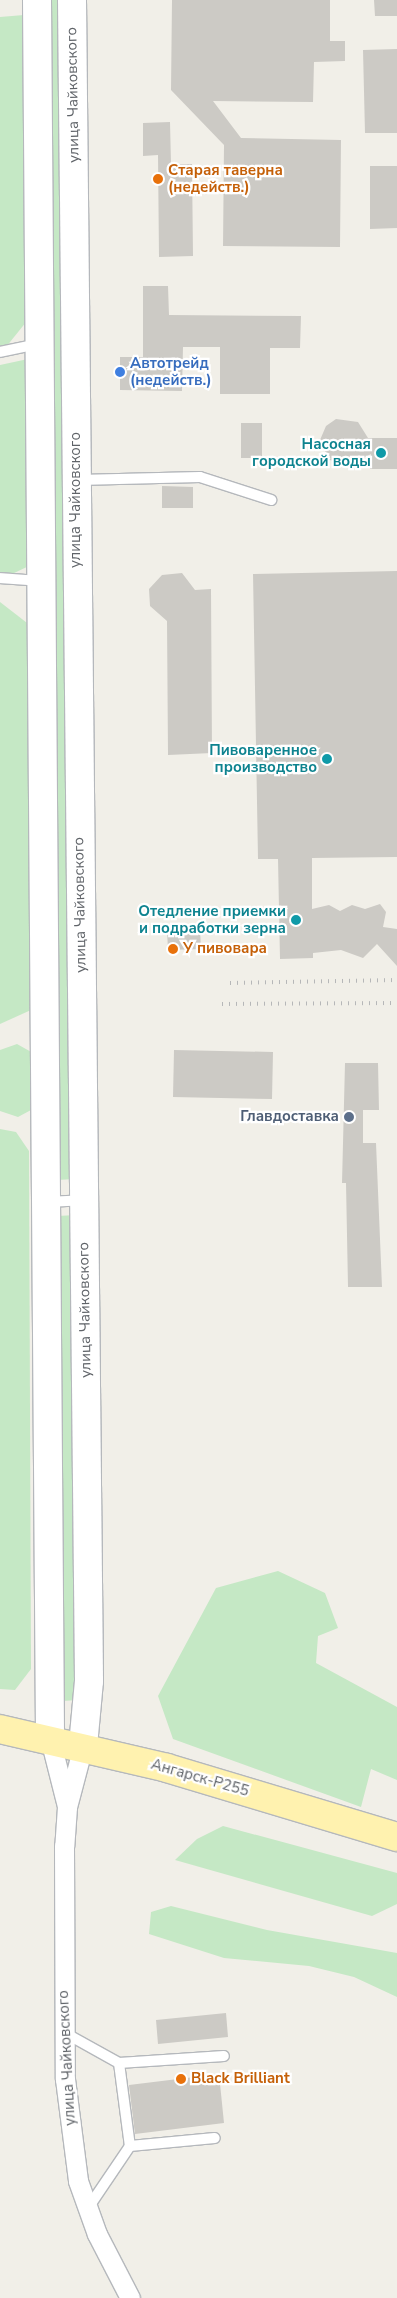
<!DOCTYPE html>
<meta charset="utf-8">
<style>
body{margin:0}
#map{position:relative;width:397px;height:2298px;overflow:hidden;background:#f1efe8;font-family:"Nunito Sans",sans-serif}
div>[style]{position:absolute}
[style*='--x']{left:calc(var(--x)*1px);top:calc(var(--y)*1px);width:calc(var(--w)*1px);rotate:calc(var(--a)*1deg)}
.green>*{inset:0;background:#c5e8c5}
.building>*{inset:0;background:#cccac5}
.roads{filter:drop-shadow(1px 0 #b5b8bc) drop-shadow(-1px 0 #b5b8bc) drop-shadow(0 1px #b5b8bc) drop-shadow(0 -1px #b5b8bc)}
.service>*{height:10px;margin:-5px;padding:0 5px;transform-origin:5px;border-radius:5px;background:#fff}
.minor>*{height:19px;margin:-9.5px;padding:0 9.5px;transform-origin:9.5px;border-radius:9.5px;background:#fff}
.secondary>*{height:28px;margin:-14px;padding:0 14px;transform-origin:14px;border-radius:14px;background:#fff}
.primary>*{height:28px;margin:-14px;padding:0 14px;transform-origin:14px;border-radius:14px;background:#fff2af}
.rail>*{height:4px;margin-top:-2px;transform-origin:0;background:repeating-linear-gradient(90deg,#b6b7b8 0 1px,transparent 0 7px)}
.dots>*{width:14px;height:14px;translate:-50% -50%;box-sizing:border-box;border:2px solid #fff;border-radius:50%}
span{translate:-50% -50%;white-space:nowrap;text-align:center;line-height:1.15;-webkit-text-stroke:4.5px #fff;paint-order:stroke}
.street-label{font-size:15px;color:#5f6368}
.food-label{font-size:15px;color:#c56008;font-weight:700}
.left{translate:0 -50%;text-align:left}
.shop-label{font-size:15px;color:#366cbe;font-weight:700}
.culture-label{font-size:15px;color:#0d838f;font-weight:700}
.right{translate:-100% -50%;text-align:right}
.service-label{font-size:15px;color:#4e5e75;font-weight:700}
</style>
<div id="map">
<div class="green">
<i style="clip-path:polygon(47px 0,63px 0,75px 1179px,57px 1180px)"></i>
<i style="clip-path:polygon(24px 15px,31px 316px,6px 347px,0 347px,0 17px)"></i>
<i style="clip-path:polygon(28px 359px,31px 565px,12px 574px,0 572px,0 365px)"></i>
<i style="clip-path:polygon(0 602px,31px 626px,31px 1010px,0 1024px)"></i>
<i style="clip-path:polygon(17px 1044px,33px 1053px,31px 1110px,18px 1117px,0 1111px,0 1050px)"></i>
<i style="clip-path:polygon(0 1129px,16px 1132px,29px 1151px,31px 1669px,15px 1690px,0 1689px)"></i>
<i style="clip-path:polygon(77px 1215px,79px 1700px,62px 1701px,57px 1216px)"></i>
<i style="clip-path:polygon(278px 1571px,325px 1593px,338px 1628px,318px 1636px,316px 1663px,397px 1707px,397px 1780px,371px 1769px,361px 1807px,173px 1739px,158px 1696px,216px 1588px)"></i>
<i style="clip-path:polygon(223px 1826px,397px 1873px,397px 1904px,372px 1916px,175px 1860px,197px 1839px)"></i>
<i style="clip-path:polygon(171px 1906px,267px 1930px,397px 1953px,397px 1997px,354px 1977px,309px 1966px,224px 1958px,149px 1934px,151px 1912px)"></i>
</div>
<div class="building">
<i style="clip-path:polygon(172px 0,330px 0,330px 41px,345px 41px,345px 61px,314px 62px,313px 102px,213px 101px,241px 138px,341px 140px,340px 247px,223px 246px,224px 145px,171px 90px)"></i>
<i style="clip-path:polygon(374px 0,397px 0,397px 16px,375px 16px)"></i>
<i style="clip-path:polygon(397px 49px,397px 133px,365px 133px,363px 50px)"></i>
<i style="clip-path:polygon(170px 122px,171px 164px,192px 164px,193px 256px,159px 257px,158px 155px,143px 156px,143px 123px)"></i>
<i style="clip-path:polygon(370px 166px,397px 166px,397px 228px,370px 229px)"></i>
<i style="clip-path:polygon(143px 286px,168px 286px,169px 315px,301px 316px,300px 348px,270px 348px,270px 394px,220px 394px,220px 347px,183px 347px,182px 391px,120px 390px,120px 357px,143px 357px)"></i>
<i style="clip-path:polygon(336px 419px,358px 422px,368px 438px,397px 438px,397px 469px,370px 469px,371px 454px,352px 464px,329px 460px,320px 440px,326px 426px)"></i>
<i style="clip-path:polygon(241px 423px,262px 423px,262px 458px,241px 458px)"></i>
<i style="clip-path:polygon(162px 486px,193px 487px,193px 508px,162px 508px)"></i>
<i style="clip-path:polygon(397px 571px,397px 857px,312px 858px,312px 909px,329px 905px,340px 911px,352px 905px,365px 909px,380px 904px,386px 912px,383px 927px,397px 929px,397px 966px,377px 944px,363px 958px,341px 950px,313px 953px,313px 958px,280px 959px,278px 859px,258px 859px,253px 574px)"></i>
<i style="clip-path:polygon(182px 573px,195px 590px,211px 589px,212px 753px,168px 755px,167px 621px,150px 606px,149px 589px,162px 575px)"></i>
<i style="clip-path:polygon(167px 930px,200px 930px,201px 949px,168px 950px)"></i>
<i style="clip-path:polygon(174px 1050px,273px 1052px,272px 1099px,173px 1097px)"></i>
<i style="clip-path:polygon(345px 1063px,378px 1063px,379px 1110px,363px 1110px,363px 1143px,376px 1143px,382px 1287px,348px 1287px,346px 1183px,342px 1183px)"></i>
<i style="clip-path:polygon(226px 2013px,228px 2037px,158px 2044px,156px 2020px)"></i>
<i style="clip-path:polygon(219px 2074px,224px 2123px,135px 2134px,129px 2085px)"></i>
</div>
<div class="roads">
<div class="service">
<i style="--x:0;--y:352;--w:38;--a:-12"></i>
<i style="--x:78;--y:480;--w:122;--a:-1.4"></i>
<i style="--x:200;--y:477;--w:75;--a:17.9"></i>
<i style="--x:0;--y:578;--w:41;--a:4.2"></i>
<i style="--x:47;--y:1202;--w:35;--a:-3"></i>
<i style="--x:65;--y:2033;--w:62;--a:29.1"></i>
<i style="--x:119;--y:2063;--w:84;--a:82.5"></i>
<i style="--x:130;--y:2146;--w:75;--a:124.1"></i>
<i style="--x:119;--y:2063;--w:105;--a:-3.8"></i>
<i style="--x:130;--y:2146;--w:85;--a:-5.4"></i>
</div>
<div class="minor">
<i style="--x:50;--y:1739;--w:69;--a:75.8"></i>
<i style="--x:83;--y:1746;--w:63;--a:104.7"></i>
<i style="--x:67;--y:1807;--w:39;--a:94"></i>
<i style="--x:64;--y:1846;--w:233;--a:89.8"></i>
<i style="--x:65;--y:2079;--w:103;--a:82.7"></i>
<i style="--x:78;--y:2181;--w:56;--a:70.3"></i>
<i style="--x:97;--y:2234;--w:72;--a:62.7"></i>
</div>
<div class="secondary">
<i style="--x:37;--y:0;--w:1739;--a:89.57"></i>
<i style="--x:72;--y:0;--w:1681;--a:89.42"></i>
<i style="--x:89;--y:1681;--w:65;--a:95.3"></i>
</div>
<div class="primary">
<i style="--x:0;--y:1729;--w:171;--a:13.1"></i>
<i style="--x:167;--y:1768;--w:240;--a:16.7"></i>
</div>
</div>
<div class="rail">
<i style="--x:230;--y:983;--w:167;--a:-1"></i>
<i style="--x:222;--y:1004;--w:175;--a:-0.3"></i>
</div>
<div class="dots">
<i style="left:158px;top:179px;background:#e8710a"></i>
<i style="left:120px;top:372px;background:#3f7fe0"></i>
<i style="left:381px;top:453px;background:#0f9aa8"></i>
<i style="left:327px;top:759px;background:#0f9aa8"></i>
<i style="left:296px;top:920px;background:#0f9aa8"></i>
<i style="left:173px;top:949px;background:#e8710a"></i>
<i style="left:349px;top:1117px;background:#5c6f8a"></i>
<i style="left:181px;top:2079px;background:#e8710a"></i>
</div>
<div class="street-label">
<span style="left:73px;top:95px;rotate:-91deg">улица Чайковского</span>
<span style="left:76px;top:500px;rotate:-90deg">улица Чайковского</span>
<span style="left:80px;top:905px;rotate:-91deg">улица Чайковского</span>
<span style="left:85px;top:1310px;rotate:-91deg">улица Чайковского</span>
<span style="left:200px;top:1778px;rotate:16deg">Ангарск-Р255</span>
<span style="left:67px;top:2058px;rotate:-93deg">улица Чайковского</span>
</div>
<div class="food-label">
<span class="left" style="left:168px;top:179px">Старая таверна<br>(недейств.)</span>
<span class="left" style="left:183px;top:949px">У пивовара</span>
<span class="left" style="left:191px;top:2079px">Black Brilliant</span>
</div>
<div class="shop-label">
<span class="left" style="left:130px;top:372px">Автотрейд<br>(недейств.)</span>
</div>
<div class="culture-label">
<span class="right" style="left:371px;top:453px">Насосная<br>городской воды</span>
<span class="right" style="left:317px;top:759px">Пивоваренное<br>производство</span>
<span class="right" style="left:286px;top:920px">Отедление приемки<br>и подработки зерна</span>
</div>
<div class="service-label">
<span class="right" style="left:339px;top:1117px">Главдоставка</span>
</div>
</div>
